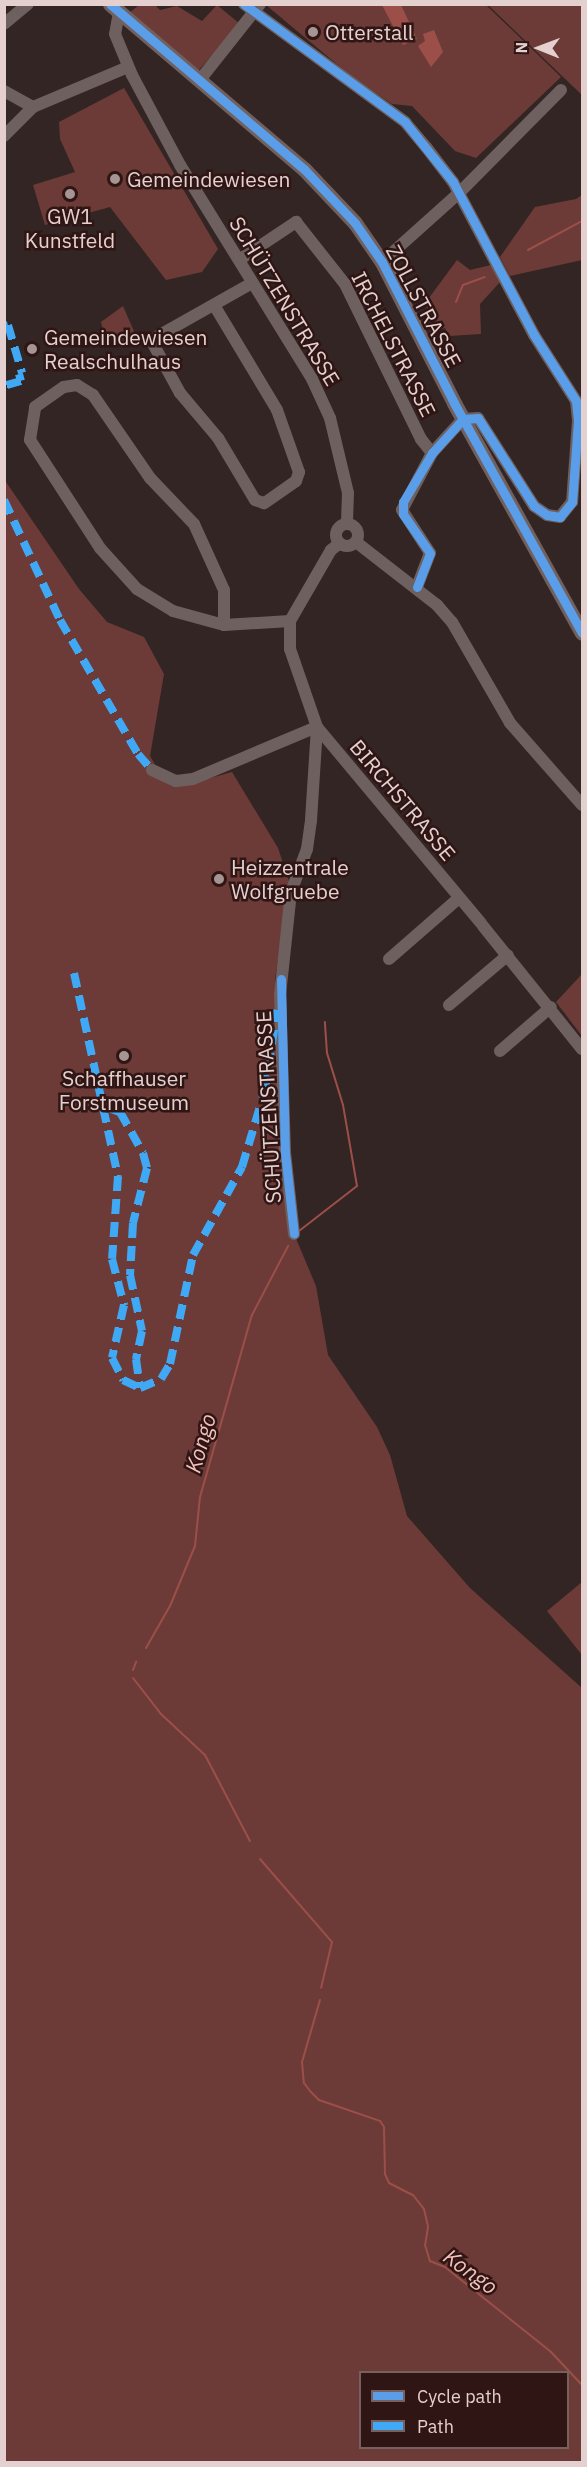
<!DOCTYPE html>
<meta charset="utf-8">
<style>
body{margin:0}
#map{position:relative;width:587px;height:2467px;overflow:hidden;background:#332523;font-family:"IBM Plex Sans",sans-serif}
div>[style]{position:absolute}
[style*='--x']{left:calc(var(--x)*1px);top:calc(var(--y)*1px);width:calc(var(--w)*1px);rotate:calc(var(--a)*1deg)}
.green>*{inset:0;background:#6d3b37}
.water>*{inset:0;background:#9c4f49}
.stream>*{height:2px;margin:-1px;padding:0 1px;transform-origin:1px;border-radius:1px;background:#9c4f49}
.minor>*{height:12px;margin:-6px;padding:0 6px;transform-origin:6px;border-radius:6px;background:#6e605e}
.minor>.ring{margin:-6px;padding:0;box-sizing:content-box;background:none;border:12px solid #6e605e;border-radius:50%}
.major>*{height:15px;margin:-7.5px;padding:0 7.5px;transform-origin:7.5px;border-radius:7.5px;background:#71605e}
.quiet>*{height:8px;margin-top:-4px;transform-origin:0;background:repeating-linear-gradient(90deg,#3fa9f5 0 15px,transparent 0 23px)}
.cycleway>*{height:9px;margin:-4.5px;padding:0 4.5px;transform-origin:4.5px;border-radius:4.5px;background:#5a9eea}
.dots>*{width:16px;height:16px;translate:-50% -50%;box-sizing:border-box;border:3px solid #2f1513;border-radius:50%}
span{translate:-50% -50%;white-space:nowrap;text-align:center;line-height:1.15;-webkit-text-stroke:5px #2f1513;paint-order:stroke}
.poi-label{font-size:21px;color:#e4d1cf}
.left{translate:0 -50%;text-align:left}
.street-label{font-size:21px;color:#e4d1cf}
.water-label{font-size:22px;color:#f3c2bd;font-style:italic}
.frame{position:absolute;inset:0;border:6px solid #e4d1cf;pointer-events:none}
.legend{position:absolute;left:359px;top:2371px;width:210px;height:78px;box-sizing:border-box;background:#2f1513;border:2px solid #77605e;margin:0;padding:8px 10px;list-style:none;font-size:18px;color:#e4d1cf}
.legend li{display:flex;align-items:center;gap:12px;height:30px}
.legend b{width:30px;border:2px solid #77605e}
.north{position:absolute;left:509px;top:18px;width:60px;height:60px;-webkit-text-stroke:4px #2f1513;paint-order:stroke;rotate:271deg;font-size:16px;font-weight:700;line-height:24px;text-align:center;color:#e4d1cf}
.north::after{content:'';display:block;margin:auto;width:21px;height:27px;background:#e4d1cf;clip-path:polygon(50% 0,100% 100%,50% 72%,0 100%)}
</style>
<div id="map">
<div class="green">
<i style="clip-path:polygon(139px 5px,155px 5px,160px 10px,177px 6px,202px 21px,217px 5px,240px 24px,198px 71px,129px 13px)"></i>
<i style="clip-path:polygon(266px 5px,486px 5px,561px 77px,476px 158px,455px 151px,412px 106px,392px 104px,351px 76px)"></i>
<i style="clip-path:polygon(488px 5px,582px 5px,582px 95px)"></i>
<i style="clip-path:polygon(124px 88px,218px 249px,202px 272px,166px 280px,110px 207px,45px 225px,33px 185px,75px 172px,60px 139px,59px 122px)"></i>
<i style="clip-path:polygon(582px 195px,582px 260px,510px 276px,500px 257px,535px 207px,576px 199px)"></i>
<i style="clip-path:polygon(457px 260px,470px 270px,491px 265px,500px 282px,480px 304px,481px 334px,449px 336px,445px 328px,430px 333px,426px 302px)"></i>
<i style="clip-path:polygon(123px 306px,136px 336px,117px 345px,105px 339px,101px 322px)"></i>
<i style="clip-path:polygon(evenodd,4px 479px,79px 589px,107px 622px,144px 637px,164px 674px,150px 756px,165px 782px,189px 784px,232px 772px,278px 848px,290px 884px,275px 979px,289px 1222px,316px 1286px,328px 1355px,377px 1427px,390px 1455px,407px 1516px,470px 1588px,582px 1688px,582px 2462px,5px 2462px,4px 479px,360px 2372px,568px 2372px,568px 2448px,360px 2448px,360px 2372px)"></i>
<i style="clip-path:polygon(582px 974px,582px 1036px,556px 1002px)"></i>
<i style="clip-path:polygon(582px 1582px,582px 1655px,547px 1611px)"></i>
</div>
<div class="water">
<i style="clip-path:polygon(382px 5px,401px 5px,417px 39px,403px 45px)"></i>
<i style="clip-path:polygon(434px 30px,443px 52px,431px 67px,418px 46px,425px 41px,423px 34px)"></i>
</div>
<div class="stream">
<i style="--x:528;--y:250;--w:61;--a:-28.2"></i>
<i style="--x:456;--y:302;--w:18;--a:-68"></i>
<i style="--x:463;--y:285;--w:23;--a:-20"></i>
<i style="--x:299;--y:1231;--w:73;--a:-37.8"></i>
<i style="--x:357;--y:1186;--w:82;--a:-99.8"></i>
<i style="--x:343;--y:1105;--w:54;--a:-107.1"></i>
<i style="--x:327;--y:1053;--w:31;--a:-94"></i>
<i style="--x:146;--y:1648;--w:48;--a:-60.3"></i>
<i style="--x:170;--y:1606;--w:65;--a:-67.4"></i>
<i style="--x:195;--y:1546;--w:49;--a:-84.2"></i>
<i style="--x:200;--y:1497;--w:189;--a:-74.1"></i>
<i style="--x:252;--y:1315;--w:78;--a:-62.4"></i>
<i style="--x:133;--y:1670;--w:9;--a:-69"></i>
<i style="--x:133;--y:1678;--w:46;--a:52.1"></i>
<i style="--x:161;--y:1714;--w:60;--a:43"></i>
<i style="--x:205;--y:1755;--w:97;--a:62.4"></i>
<i style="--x:260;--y:1859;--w:110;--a:49.1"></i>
<i style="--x:332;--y:1942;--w:47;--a:103.4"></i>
<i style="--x:320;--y:2000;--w:65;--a:106.2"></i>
<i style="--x:302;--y:2062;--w:21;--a:85"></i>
<i style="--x:304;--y:2083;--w:10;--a:53"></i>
<i style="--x:310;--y:2091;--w:13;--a:45"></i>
<i style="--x:319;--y:2100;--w:65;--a:19"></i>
<i style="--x:380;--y:2121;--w:7;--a:56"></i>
<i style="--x:384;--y:2127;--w:47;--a:88.8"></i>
<i style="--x:385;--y:2174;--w:10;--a:66"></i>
<i style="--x:389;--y:2183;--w:27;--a:27"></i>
<i style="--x:413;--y:2195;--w:18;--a:52"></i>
<i style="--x:424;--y:2209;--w:18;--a:77"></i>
<i style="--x:428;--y:2227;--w:18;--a:99"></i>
<i style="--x:425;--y:2245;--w:17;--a:73"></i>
<i style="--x:430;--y:2261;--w:16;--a:22"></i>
<i style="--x:445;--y:2267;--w:136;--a:38.7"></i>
<i style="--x:551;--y:2352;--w:45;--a:46.8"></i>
</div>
<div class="minor">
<i style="--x:244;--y:4;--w:200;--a:36.2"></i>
<i style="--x:405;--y:122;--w:33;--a:50"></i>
<i style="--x:426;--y:147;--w:44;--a:52.4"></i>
<i style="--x:453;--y:182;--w:173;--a:62.1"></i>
<i style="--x:534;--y:335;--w:78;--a:57.5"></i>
<i style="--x:576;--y:401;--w:20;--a:84"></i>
<i style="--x:578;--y:421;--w:81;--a:94.2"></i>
<i style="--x:572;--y:502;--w:19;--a:129"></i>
<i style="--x:560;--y:517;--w:13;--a:-171"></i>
<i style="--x:547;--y:515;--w:16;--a:-145"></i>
<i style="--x:534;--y:506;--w:104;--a:-122.5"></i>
<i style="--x:478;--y:418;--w:15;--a:176"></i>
<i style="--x:463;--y:419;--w:46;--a:132.4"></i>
<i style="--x:432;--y:453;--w:64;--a:117.8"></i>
<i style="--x:402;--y:510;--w:51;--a:56.9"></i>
<i style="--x:430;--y:553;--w:36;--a:111"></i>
<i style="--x:119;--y:12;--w:22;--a:100"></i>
<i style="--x:115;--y:34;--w:44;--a:67.5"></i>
<i style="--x:132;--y:75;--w:102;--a:61.9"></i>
<i style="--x:180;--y:165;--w:251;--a:58.3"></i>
<i style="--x:312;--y:379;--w:43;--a:65.2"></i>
<i style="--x:330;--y:418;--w:77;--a:76.5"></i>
<i style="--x:348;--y:493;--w:31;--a:92"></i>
<i style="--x:4;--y:24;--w:31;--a:-40"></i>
<i style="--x:199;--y:81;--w:98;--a:-51.6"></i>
<i style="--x:4;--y:91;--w:33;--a:29"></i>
<i style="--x:33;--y:107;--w:103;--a:-22.8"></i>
<i style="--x:4;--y:136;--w:41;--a:-45"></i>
<i style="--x:239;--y:260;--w:69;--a:-33.7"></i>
<i style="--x:296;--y:222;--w:79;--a:51.7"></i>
<i style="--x:345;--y:284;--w:173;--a:63.9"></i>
<i style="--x:421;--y:439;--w:18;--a:52"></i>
<i style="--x:382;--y:262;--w:103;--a:-41.9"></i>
<i style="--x:459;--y:193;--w:145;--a:-45.3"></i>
<i style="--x:214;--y:305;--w:122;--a:59"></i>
<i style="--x:277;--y:410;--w:66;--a:70.5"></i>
<i style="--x:299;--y:472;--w:9;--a:108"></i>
<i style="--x:296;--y:481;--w:39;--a:145"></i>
<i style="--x:264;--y:503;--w:9;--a:-162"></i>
<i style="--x:255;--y:500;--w:72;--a:-120.8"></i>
<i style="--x:218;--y:438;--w:59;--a:-130.2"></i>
<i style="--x:180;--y:393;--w:60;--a:-118.7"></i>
<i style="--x:151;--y:340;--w:116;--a:-29.4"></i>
<i style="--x:77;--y:385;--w:19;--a:32"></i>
<i style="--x:93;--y:395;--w:101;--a:55.5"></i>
<i style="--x:150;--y:478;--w:64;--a:46.3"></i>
<i style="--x:194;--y:524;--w:72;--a:65.6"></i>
<i style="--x:224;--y:590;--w:35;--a:90"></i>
<i style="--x:224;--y:625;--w:53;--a:-164.6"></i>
<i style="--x:173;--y:611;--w:42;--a:-148.6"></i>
<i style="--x:137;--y:589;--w:55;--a:-132.1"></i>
<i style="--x:100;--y:548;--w:129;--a:-122.9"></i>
<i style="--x:30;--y:440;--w:33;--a:-81"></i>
<i style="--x:35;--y:407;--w:35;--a:-35"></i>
<i style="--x:64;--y:387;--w:13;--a:-9"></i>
<i class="ring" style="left:336px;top:524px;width:10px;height:10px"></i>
<i style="--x:356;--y:542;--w:103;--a:37.9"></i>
<i style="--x:437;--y:605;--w:23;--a:49"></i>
<i style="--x:452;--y:622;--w:116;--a:60.1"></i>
<i style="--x:510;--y:723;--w:109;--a:48.7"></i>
<i style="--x:224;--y:625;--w:66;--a:-3.5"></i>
<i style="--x:317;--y:727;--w:256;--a:50.1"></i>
<i style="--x:152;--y:770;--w:26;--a:25"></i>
<i style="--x:176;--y:781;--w:17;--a:-7"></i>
<i style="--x:193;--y:779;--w:134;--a:-22.8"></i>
<i style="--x:483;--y:926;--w:158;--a:51.2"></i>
<i style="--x:389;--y:959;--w:93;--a:-41.1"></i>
<i style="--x:449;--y:1005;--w:77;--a:-40.3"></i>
<i style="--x:500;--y:1051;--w:67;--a:-40.8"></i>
<i style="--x:294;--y:1234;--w:81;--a:-96.3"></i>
<i style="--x:285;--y:1153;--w:158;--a:-91.8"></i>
<i style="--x:280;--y:995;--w:104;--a:-83.9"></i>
<i style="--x:291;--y:892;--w:46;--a:-69.6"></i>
<i style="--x:307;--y:849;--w:29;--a:-82"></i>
<i style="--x:311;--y:820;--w:93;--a:-86.3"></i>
<i style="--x:317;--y:727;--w:83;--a:-109.1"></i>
<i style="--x:290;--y:649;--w:28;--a:-90"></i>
<i style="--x:290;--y:621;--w:82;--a:-60"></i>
<i style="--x:331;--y:550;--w:11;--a:-38"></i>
</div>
<div class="major">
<i style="--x:110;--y:4;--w:255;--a:40.4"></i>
<i style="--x:304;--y:169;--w:74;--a:46.6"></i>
<i style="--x:355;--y:223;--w:47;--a:55.3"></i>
<i style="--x:382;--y:262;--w:158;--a:62.9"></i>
<i style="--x:454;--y:403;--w:263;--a:60.9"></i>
</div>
<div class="quiet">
<i style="--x:4;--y:326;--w:4;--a:-14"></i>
<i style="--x:8;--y:325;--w:50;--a:73.7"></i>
<i style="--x:22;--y:373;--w:3;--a:162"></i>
<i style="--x:19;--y:374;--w:7;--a:74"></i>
<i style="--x:21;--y:381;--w:18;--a:164"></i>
<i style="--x:4;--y:500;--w:132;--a:65"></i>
<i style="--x:60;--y:620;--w:155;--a:59.8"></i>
<i style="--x:138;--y:754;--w:21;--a:49"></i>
<i style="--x:74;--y:973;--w:208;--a:77.8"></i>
<i style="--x:118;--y:1176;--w:83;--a:94.1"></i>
<i style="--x:112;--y:1259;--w:48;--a:75.4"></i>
<i style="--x:124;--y:1305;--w:54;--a:102.8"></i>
<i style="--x:112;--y:1358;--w:25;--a:63"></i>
<i style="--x:123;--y:1380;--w:19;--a:25"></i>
<i style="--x:140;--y:1388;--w:23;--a:-23"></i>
<i style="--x:161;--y:1379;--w:17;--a:-59"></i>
<i style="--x:170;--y:1364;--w:111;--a:-78.1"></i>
<i style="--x:193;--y:1255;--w:101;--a:-60.9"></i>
<i style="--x:242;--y:1167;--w:80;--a:-73.4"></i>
<i style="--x:265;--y:1090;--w:81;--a:-81.5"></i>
<i style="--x:106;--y:1107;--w:15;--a:20"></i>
<i style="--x:120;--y:1112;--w:47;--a:60.7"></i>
<i style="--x:143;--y:1153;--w:16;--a:75"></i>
<i style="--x:147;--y:1168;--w:57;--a:104.3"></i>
<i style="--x:133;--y:1223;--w:52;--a:93.3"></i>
<i style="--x:130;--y:1275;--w:57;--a:77.9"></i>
<i style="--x:142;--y:1331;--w:29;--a:102"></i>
<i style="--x:136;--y:1359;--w:29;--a:82"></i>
</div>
<div class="cycleway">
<i style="--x:110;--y:4;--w:255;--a:40.4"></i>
<i style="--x:304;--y:169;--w:74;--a:46.6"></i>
<i style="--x:355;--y:223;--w:47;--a:55.3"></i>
<i style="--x:382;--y:262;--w:158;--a:62.9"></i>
<i style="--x:454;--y:403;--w:263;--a:60.9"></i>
<i style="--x:244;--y:4;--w:200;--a:36.2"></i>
<i style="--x:405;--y:122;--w:77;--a:51.3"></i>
<i style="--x:453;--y:182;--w:173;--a:62.1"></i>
<i style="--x:534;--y:335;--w:78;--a:57.5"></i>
<i style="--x:576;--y:401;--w:20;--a:84"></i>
<i style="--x:578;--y:421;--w:81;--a:94.2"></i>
<i style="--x:572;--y:502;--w:19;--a:129"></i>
<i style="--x:560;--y:517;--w:13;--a:-171"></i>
<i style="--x:547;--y:515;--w:16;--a:-145"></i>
<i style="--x:534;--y:506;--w:104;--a:-122.5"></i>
<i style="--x:478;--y:418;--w:15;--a:176"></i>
<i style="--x:417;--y:587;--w:36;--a:-69"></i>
<i style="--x:430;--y:553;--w:47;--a:-124.7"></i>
<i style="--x:403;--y:514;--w:12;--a:-90"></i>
<i style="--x:403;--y:502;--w:57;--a:-59.4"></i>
<i style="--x:432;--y:453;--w:46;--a:-47.6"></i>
<i style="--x:281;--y:979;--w:174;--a:88.7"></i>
<i style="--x:285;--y:1153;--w:81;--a:83.7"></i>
</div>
<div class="dots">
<i style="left:313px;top:32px;background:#a69593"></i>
<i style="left:115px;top:179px;background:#a69593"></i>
<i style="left:70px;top:194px;background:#a69593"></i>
<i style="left:32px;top:349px;background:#a69593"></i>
<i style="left:219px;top:879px;background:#a69593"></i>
<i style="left:124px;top:1056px;background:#a69593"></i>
</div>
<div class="poi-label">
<span class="left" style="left:325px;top:32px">Otterstall</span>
<span class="left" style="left:127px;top:179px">Gemeindewiesen</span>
<span style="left:70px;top:228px">GW1<br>Kunstfeld</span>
<span class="left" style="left:44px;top:349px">Gemeindewiesen<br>Realschulhaus</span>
<span class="left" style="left:231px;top:879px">Heizzentrale<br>Wolfgruebe</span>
<span style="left:124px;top:1090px">Schaffhauser<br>Forstmuseum</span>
</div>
<div class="street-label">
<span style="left:285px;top:301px;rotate:59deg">SCHÜTZENSTRASSE</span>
<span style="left:424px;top:306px;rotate:62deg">ZOLLSTRASSE</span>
<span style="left:394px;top:344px;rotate:63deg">IRCHELSTRASSE</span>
<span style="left:403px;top:800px;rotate:50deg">BIRCHSTRASSE</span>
<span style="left:268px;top:1107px;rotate:-93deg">SCHÜTZENSTRASSE</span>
</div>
<div class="water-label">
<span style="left:200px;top:1443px;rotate:-74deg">Kongo</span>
<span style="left:471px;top:2271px;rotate:36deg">Kongo</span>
</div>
<div class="frame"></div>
<ul class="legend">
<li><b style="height:8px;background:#5a9eea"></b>Cycle path</li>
<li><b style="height:8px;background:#3fa9f5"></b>Path</li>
</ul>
<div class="north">N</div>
</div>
